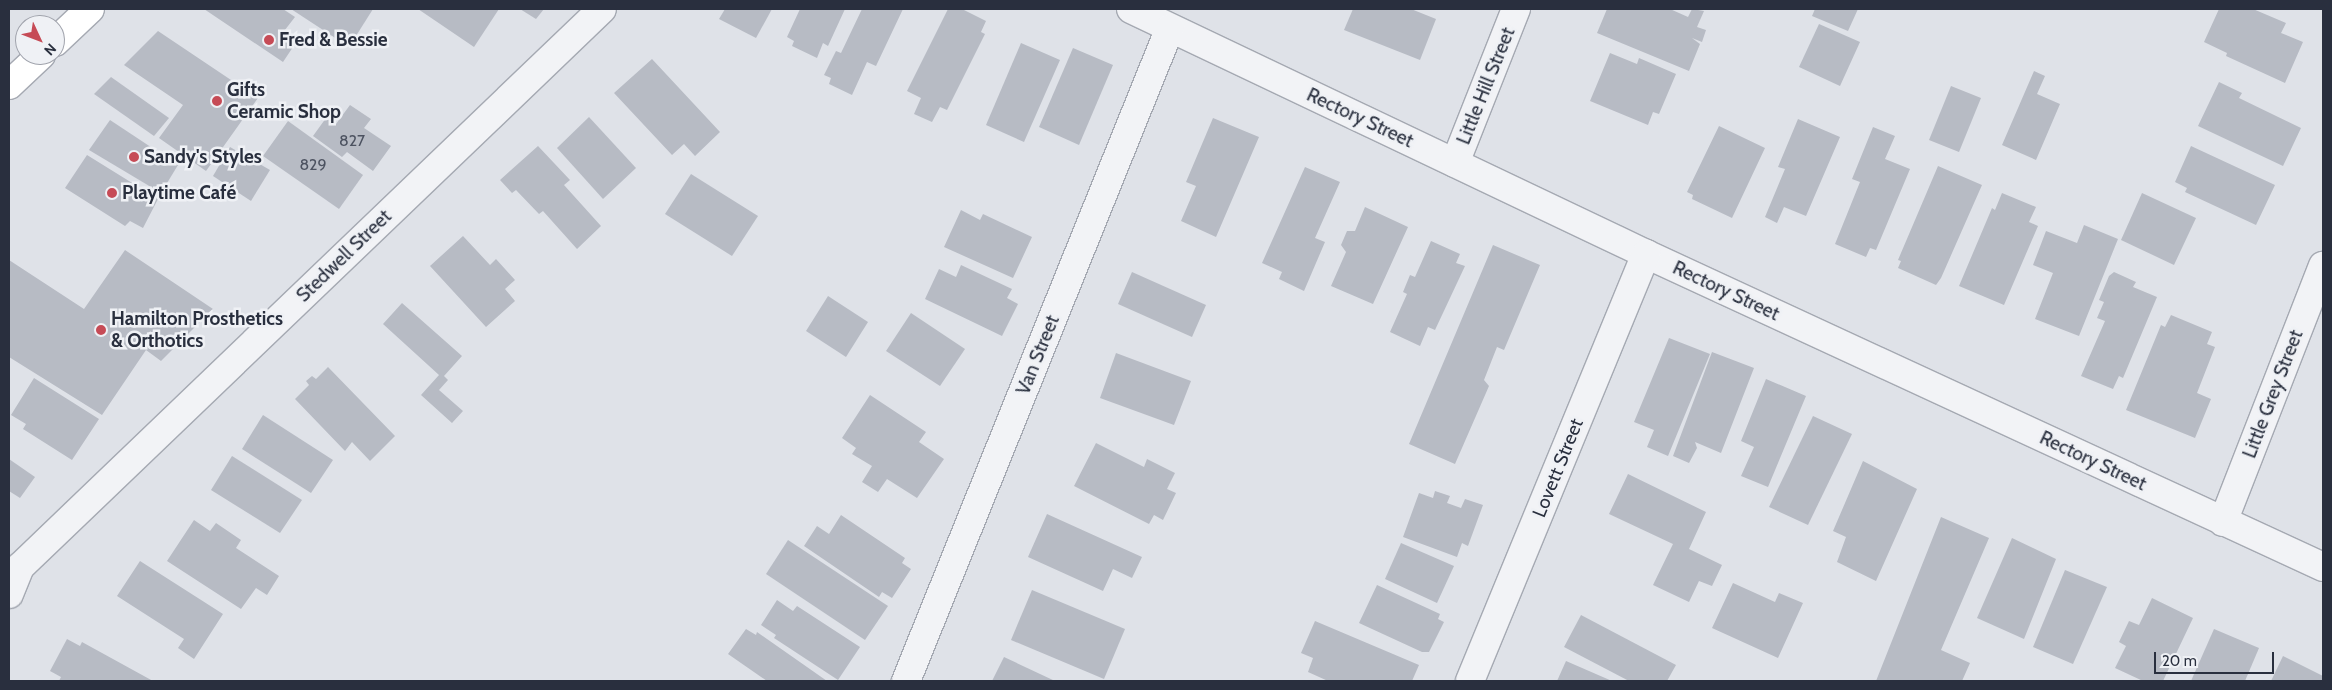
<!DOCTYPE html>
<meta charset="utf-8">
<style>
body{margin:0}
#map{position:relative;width:2332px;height:690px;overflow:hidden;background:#dfe2e8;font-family:Cabin,sans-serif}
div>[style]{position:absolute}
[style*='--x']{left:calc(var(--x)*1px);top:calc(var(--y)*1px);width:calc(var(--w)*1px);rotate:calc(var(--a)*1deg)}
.building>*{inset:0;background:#b7bbc4}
.roads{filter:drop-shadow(1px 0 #a5a9b2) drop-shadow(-1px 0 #a5a9b2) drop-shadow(0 1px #a5a9b2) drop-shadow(0 -1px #a5a9b2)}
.minor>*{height:28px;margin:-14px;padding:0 14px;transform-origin:14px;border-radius:14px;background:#f2f3f6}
.major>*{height:28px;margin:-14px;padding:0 14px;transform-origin:14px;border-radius:14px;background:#fff}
.dots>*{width:14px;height:14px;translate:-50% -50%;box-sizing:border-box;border:2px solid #eff1f5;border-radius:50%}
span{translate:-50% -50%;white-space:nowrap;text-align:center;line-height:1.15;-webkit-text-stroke:5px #eff1f5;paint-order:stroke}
.number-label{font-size:16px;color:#4c5260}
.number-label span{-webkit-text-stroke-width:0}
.poi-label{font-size:19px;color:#292f3e;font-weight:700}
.left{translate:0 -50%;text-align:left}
.street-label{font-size:19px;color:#292f3e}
.frame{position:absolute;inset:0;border:10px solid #292f3e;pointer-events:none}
.north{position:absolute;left:15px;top:15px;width:50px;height:50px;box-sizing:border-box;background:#eff1f5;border:1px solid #a0a3ac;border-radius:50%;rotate:133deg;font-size:14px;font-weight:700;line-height:20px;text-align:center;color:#292f3e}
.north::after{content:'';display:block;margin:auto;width:18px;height:22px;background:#c64b56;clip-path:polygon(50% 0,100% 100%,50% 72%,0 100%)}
.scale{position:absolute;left:2154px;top:652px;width:120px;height:22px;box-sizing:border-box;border:2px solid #292f3e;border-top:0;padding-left:6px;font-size:15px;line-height:18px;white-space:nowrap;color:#292f3e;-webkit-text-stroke:4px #eff1f5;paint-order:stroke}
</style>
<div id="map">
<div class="building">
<i style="clip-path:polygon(204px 9px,283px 9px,295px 17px,281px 35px,295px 44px,283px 62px)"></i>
<i style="clip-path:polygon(291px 9px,373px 9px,349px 47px)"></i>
<i style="clip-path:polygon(418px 9px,499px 9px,474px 47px)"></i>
<i style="clip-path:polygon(520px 9px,544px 9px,536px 19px)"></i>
<i style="clip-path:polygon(725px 9px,772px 9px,756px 38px,719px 19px)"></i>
<i style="clip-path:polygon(800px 9px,845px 9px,828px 46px,823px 43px,817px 58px,792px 46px,794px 41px,787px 37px)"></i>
<i style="clip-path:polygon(862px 9px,903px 9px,876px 66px,867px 62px,852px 95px,829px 84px,831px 78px,824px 75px,836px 51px,841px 53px)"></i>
<i style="clip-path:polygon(948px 9px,962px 9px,986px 21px,981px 32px,985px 34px,947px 110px,940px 107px,932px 122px,914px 114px,921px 98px,907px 91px)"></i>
<i style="clip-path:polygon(1353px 9px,1411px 9px,1436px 19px,1420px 60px,1344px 30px)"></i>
<i style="clip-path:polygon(1607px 9px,1670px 9px,1688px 17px,1692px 9px,1704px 11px,1697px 27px,1706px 30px,1702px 42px,1692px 38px,1700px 44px,1689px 71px,1597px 33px)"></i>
<i style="clip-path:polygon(1815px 9px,1858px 9px,1848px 31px,1812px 16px)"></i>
<i style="clip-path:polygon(2219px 9px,2253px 9px,2286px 23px,2281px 33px,2303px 42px,2285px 83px,2226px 56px,2227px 53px,2204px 42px)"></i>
<i style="clip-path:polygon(1819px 24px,1860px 42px,1840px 86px,1799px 67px)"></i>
<i style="clip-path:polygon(158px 31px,258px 98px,206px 171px,159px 138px,183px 105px,124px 65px)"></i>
<i style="clip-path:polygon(1021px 43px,1060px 60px,1024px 142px,986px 125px)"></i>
<i style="clip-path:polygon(1073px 48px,1113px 65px,1079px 145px,1039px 127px)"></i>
<i style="clip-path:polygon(1610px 53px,1637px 64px,1639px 58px,1676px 74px,1659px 114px,1653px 112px,1648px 125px,1590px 101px)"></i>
<i style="clip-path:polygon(652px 59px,720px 132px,695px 156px,684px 144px,672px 155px,614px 93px)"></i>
<i style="clip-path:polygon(2034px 71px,2045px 76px,2037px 94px,2060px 104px,2036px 160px,2002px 145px)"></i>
<i style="clip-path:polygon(111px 77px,169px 118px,154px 136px,94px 94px)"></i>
<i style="clip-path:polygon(2219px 82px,2242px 93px,2239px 98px,2301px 128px,2283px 166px,2198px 126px)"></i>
<i style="clip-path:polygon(1951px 86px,1981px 98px,1959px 152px,1929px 140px)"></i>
<i style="clip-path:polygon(350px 105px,371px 119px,364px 128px,391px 146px,373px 171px,347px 152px,342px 157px,313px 136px,326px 118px,336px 124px)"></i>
<i style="clip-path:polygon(589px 117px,636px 168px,603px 199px,557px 148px)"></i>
<i style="clip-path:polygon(1213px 118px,1259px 137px,1216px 237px,1181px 221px,1196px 186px,1186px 182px)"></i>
<i style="clip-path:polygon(1798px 119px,1840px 137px,1806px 216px,1784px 207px,1777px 223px,1765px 217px,1785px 169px,1778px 167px)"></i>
<i style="clip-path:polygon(110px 120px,178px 165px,161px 193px,89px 150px)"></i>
<i style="clip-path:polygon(288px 121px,363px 175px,339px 209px,263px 156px)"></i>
<i style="clip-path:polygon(1719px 126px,1765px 148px,1732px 218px,1692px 199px,1693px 195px,1687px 192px)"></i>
<i style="clip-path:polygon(1873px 127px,1895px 136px,1885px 159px,1910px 169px,1876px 250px,1870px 248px,1866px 257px,1835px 244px,1860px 182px,1852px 179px)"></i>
<i style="clip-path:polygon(538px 146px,570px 180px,564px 185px,601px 226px,577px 249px,543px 211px,539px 214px,516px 190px,512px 193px,500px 180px)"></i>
<i style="clip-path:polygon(2191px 146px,2275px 185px,2256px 225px,2185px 192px,2187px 188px,2175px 182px)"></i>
<i style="clip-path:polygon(230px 147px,270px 170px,251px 201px,213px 176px)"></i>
<i style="clip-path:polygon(87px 155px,158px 199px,143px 228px,130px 221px,125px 226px,65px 188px)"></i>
<i style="clip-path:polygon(1938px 166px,1982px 185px,1941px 278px,1936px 285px,1898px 268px,1901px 261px,1898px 260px)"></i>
<i style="clip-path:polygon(1305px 167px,1340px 182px,1315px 238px,1325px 242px,1304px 291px,1279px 279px,1282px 272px,1262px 263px)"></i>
<i style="clip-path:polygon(691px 174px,758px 216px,732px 256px,665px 214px)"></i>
<i style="clip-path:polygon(2002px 193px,2036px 207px,2029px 222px,2038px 226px,2004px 305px,1959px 286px,1992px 208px,1995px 210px)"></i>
<i style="clip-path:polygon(2142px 193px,2196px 218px,2174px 265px,2121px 240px)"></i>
<i style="clip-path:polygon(1365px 207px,1408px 227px,1373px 304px,1331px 286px,1346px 252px,1341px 245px,1347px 231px,1355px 231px)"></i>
<i style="clip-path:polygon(961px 210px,980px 220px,983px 214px,1032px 237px,1013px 278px,944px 247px)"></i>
<i style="clip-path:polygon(2084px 225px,2118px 239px,2079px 336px,2035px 319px,2053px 273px,2033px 265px,2046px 231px,2077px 243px)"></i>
<i style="clip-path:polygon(463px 236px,490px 265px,496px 259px,515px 280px,505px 289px,515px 301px,486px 327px,430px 266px)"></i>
<i style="clip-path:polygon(1431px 241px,1460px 254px,1456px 263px,1465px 266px,1435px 330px,1428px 327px,1420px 346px,1390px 332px,1407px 294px,1403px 292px,1410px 275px,1415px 277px)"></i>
<i style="clip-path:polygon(1493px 245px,1540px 265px,1504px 350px,1497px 347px,1484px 380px,1489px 386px,1455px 464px,1409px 444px)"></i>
<i style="clip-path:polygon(125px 250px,213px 309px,161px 361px,146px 350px,102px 415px,9px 357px,9px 260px,84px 309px)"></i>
<i style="clip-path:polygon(961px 265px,1012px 289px,1007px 298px,1018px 304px,1002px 336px,925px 299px,939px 269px,956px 277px)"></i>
<i style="clip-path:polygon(1132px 272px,1206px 305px,1192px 337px,1118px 304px)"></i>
<i style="clip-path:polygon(2114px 272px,2136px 282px,2133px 287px,2157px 297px,2123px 378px,2119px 376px,2113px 389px,2081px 376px,2105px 321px,2097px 318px,2104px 302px,2099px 300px,2109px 276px)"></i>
<i style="clip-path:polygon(828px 296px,868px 322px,846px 357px,806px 331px)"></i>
<i style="clip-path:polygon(402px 303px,462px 356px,444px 376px,448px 380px,439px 390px,463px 411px,452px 423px,421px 395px,439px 375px,383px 324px)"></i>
<i style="clip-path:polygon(911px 313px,965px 349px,940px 386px,886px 351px)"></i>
<i style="clip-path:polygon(2171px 315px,2212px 332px,2207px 344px,2215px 347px,2197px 393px,2211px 399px,2195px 438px,2126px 410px,2161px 325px,2165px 327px)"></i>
<i style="clip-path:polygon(1669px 338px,1710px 354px,1668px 456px,1647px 447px,1654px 430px,1634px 422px)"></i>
<i style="clip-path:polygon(1712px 352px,1754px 368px,1721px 453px,1695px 442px,1697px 448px,1689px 463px,1673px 456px)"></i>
<i style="clip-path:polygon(1116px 353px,1191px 381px,1174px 425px,1100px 398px)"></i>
<i style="clip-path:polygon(328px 367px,395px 436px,370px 461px,352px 442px,345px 451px,295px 399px,309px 385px,306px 381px,312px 376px,316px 379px)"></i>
<i style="clip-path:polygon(34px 378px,99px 419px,72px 460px,23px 429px,26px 424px,11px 415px)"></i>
<i style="clip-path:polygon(1766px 379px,1806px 396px,1768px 487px,1741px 476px,1754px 447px,1741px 441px)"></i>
<i style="clip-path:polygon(870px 395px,926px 432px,919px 442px,944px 459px,917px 498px,887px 479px,878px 492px,862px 482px,872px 466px,852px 454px,856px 448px,842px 438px)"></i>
<i style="clip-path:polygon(263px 415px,333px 460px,311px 493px,242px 449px)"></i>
<i style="clip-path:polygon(1813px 416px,1852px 434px,1808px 525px,1769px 507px)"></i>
<i style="clip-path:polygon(1096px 443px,1144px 467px,1147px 459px,1175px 473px,1167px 489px,1176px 493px,1163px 520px,1154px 515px,1149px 524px,1074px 486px)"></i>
<i style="clip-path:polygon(232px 456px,302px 500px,280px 533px,211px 490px)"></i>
<i style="clip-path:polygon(9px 459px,35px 477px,20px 498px,9px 491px)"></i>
<i style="clip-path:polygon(1863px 461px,1917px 489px,1876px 581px,1837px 562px,1846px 537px,1833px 531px)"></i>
<i style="clip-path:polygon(1628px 474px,1706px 512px,1689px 549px,1722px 565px,1712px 586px,1699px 581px,1689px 602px,1653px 585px,1673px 544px,1609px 514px)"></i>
<i style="clip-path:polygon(1435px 491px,1450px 496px,1447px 503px,1461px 508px,1465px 499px,1483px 505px,1468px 546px,1462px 543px,1457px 557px,1403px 537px,1419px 493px,1433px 498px)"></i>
<i style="clip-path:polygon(1047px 514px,1142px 557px,1132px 578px,1113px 569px,1103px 591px,1028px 557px)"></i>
<i style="clip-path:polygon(841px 515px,905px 558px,902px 563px,911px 569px,892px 598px,882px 592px,879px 597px,804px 546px,817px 526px,829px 534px)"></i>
<i style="clip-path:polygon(1941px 517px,1989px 538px,1941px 650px,1970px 663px,1962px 681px,1876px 681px)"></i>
<i style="clip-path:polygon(194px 520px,210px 531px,216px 523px,241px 540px,236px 548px,279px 576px,267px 595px,256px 588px,241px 609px,167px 561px)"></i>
<i style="clip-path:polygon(2012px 538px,2056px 559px,2024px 639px,1977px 618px)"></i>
<i style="clip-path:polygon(788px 540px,888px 606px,865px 640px,766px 574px)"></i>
<i style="clip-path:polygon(1401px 543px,1454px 566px,1437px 603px,1385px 579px)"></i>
<i style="clip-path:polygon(140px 561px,223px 614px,194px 659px,178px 648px,184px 639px,117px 596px)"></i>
<i style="clip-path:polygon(2065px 570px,2107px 587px,2073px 664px,2033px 647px)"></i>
<i style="clip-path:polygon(1733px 583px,1775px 602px,1779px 593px,1803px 603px,1778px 658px,1712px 628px)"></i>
<i style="clip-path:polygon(1377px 585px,1440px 614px,1438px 619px,1444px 622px,1429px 652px,1422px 652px,1359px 623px)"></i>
<i style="clip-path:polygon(1032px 590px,1125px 629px,1104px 679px,1011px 640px)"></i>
<i style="clip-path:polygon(2152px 598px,2193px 618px,2163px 681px,2143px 681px,2115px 668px,2126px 646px,2119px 642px,2129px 621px,2139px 625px)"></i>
<i style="clip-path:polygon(777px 600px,793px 611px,797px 606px,860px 647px,838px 680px,774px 638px,776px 635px,761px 625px)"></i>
<i style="clip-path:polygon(1581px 615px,1676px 665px,1667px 681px,1629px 681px,1564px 647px)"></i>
<i style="clip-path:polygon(1315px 621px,1419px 665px,1412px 681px,1328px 681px,1308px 672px,1313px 658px,1301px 653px)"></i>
<i style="clip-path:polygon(746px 629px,756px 635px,757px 632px,827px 681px,767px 681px,728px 654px)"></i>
<i style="clip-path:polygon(2214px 629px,2259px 648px,2245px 681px,2191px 681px)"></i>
<i style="clip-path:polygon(67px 639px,80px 646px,82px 642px,153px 681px,59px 681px,61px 677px,50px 671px)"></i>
<i style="clip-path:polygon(2283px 656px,2323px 676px,2323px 681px,2271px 681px)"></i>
<i style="clip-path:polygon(1004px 657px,1055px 681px,992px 681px)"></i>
<i style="clip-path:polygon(1566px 661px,1612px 681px,1557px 681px)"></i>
</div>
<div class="roads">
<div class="minor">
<i style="--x:1131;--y:9;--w:570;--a:25.44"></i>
<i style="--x:1646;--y:254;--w:746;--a:24.81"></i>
<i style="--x:1455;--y:163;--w:166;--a:-68.4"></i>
<i style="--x:2223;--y:522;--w:275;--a:-68.7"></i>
<i style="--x:9;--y:594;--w:29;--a:-68"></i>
<i style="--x:20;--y:567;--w:806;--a:-43.79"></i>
<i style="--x:906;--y:681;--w:704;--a:-67.99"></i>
<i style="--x:1470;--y:681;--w:462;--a:-67.6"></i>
</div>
<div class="major">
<i style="--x:55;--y:42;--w:48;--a:-43.3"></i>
<i style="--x:9;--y:85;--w:44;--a:-43.2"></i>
</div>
</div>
<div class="dots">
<i style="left:269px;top:40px;background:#c64b56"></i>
<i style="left:217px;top:101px;background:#c64b56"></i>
<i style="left:134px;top:157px;background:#c64b56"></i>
<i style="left:112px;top:193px;background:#c64b56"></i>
<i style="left:101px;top:330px;background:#c64b56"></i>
</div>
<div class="number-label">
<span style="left:352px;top:141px">827</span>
<span style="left:313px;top:165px">829</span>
</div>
<div class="poi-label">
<span class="left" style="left:279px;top:40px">Fred &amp; Bessie</span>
<span class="left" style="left:227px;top:101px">Gifts<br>Ceramic Shop</span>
<span class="left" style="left:144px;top:157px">Sandy's Styles</span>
<span class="left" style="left:122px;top:193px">Playtime Café</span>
<span class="left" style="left:111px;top:330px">Hamilton Prosthetics<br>&amp; Orthotics</span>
</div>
<div class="street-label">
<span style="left:1486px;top:86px;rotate:-68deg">Little Hill Street</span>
<span style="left:1360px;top:118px;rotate:25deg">Rectory Street</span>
<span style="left:344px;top:256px;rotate:-44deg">Stedwell Street</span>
<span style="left:1726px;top:291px;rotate:25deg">Rectory Street</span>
<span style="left:1038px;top:355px;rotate:-68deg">Van Street</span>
<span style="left:2273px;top:394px;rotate:-69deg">Little Grey Street</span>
<span style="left:2093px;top:461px;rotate:25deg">Rectory Street</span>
<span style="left:1558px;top:468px;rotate:-68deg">Lovett Street</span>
</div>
<div class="frame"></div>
<div class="north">N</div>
<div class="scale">20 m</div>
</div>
